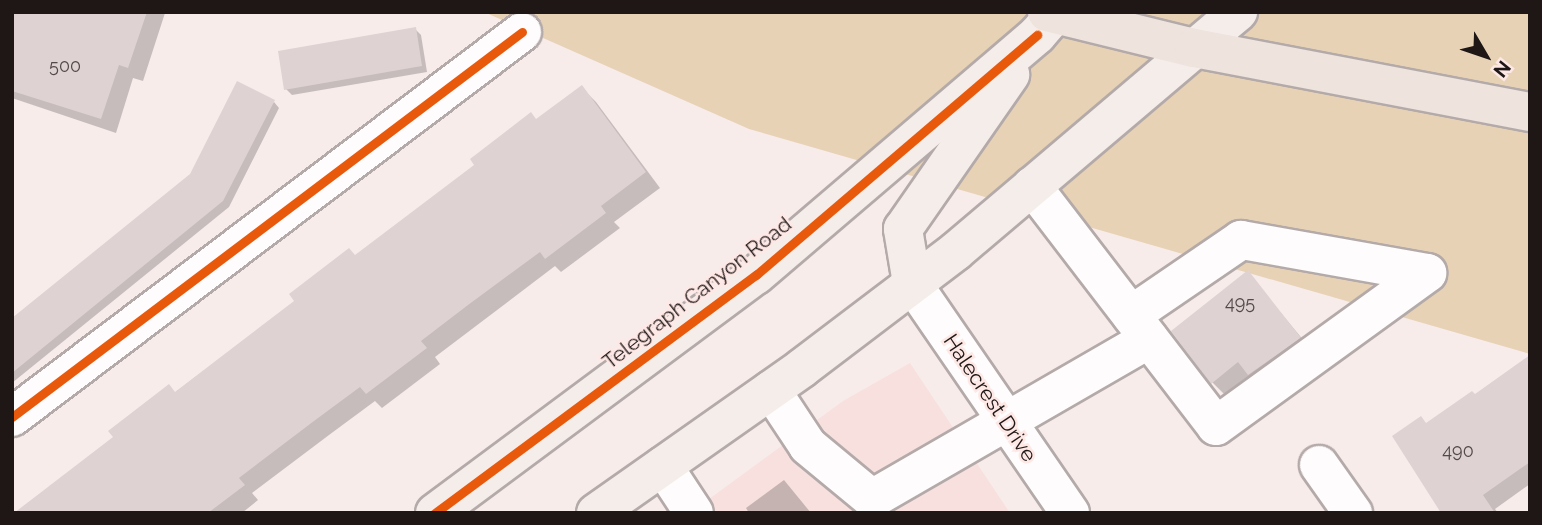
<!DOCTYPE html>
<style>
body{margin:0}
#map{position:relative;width:1542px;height:525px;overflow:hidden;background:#f8eceb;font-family:Raleway,sans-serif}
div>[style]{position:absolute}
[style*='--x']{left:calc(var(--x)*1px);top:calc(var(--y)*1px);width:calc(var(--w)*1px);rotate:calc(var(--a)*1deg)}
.built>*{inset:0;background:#f7e0de}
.green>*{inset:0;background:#e7d2b6}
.shadow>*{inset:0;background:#0003}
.building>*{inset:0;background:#ded2d3}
.roads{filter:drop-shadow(2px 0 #b3aaa9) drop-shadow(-2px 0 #b3aaa9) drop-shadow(0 2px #b3aaa9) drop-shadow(0 -2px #b3aaa9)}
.minor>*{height:38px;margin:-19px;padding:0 19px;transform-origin:19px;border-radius:19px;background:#fefcfc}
.major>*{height:38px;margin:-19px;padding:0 19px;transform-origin:19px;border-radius:19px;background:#f5ede9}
.highway>*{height:38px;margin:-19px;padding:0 19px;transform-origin:19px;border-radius:19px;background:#eee3dd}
.cycleway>*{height:9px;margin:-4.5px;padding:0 4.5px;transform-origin:4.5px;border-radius:4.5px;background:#e8590c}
span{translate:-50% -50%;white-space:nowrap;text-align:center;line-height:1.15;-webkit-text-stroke:5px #fee8e5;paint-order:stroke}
.number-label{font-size:18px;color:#524a49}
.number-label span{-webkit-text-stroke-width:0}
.street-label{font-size:21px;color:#1e1716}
.frame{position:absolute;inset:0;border:14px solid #1e1716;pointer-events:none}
.north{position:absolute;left:1451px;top:21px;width:70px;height:70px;-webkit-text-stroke:5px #fee8e5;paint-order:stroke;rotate:129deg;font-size:19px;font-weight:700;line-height:28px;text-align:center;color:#1e1716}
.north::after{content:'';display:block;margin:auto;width:24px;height:32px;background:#1e1716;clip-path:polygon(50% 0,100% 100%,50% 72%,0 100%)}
</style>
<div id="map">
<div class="built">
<i style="clip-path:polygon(910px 363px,1010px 513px,690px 513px,843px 401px)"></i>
</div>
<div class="green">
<i style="clip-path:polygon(484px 12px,1530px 12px,1530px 354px,749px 129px)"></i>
</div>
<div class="shadow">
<i style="clip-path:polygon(14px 12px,165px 13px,143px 81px,133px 78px,116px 133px,12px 98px)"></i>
<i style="clip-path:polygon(415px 29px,421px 35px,427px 72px,292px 95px,286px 89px)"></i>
<i style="clip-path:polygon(581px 87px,596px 102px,660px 188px,614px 222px,620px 228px,561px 272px,555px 266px,435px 357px,440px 364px,382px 408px,375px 401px,329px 435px,252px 493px,258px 500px,242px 513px,15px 513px)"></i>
<i style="clip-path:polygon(274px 102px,279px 108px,229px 207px,12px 383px,12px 321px,191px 175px)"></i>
<i style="clip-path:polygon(1248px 273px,1314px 353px,1227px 397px,1212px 382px)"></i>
<i style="clip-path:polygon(1530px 357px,1530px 484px,1495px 509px,1498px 513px,1443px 513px,1427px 425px,1475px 396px)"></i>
<i style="clip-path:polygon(784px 480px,811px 513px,749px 513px,746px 508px)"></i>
</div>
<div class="building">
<i style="clip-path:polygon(12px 12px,147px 12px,128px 68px,119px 65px,101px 119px,12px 91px)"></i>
<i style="clip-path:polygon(416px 27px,422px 66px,284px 90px,278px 51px)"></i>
<i style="clip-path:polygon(237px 81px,275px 100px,223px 201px,12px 373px,12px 318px,190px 174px)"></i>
<i style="clip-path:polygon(582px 85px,646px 172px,601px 206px,606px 213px,545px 259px,540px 252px,468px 305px,421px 341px,427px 348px,366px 394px,360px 387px,314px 421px,239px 478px,245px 485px,208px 513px,14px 513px,113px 437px,108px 431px,169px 384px,175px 392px,294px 301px,289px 294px,349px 248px,355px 255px,474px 165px,470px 159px,531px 112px,536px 119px)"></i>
<i style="clip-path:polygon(1248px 270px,1301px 338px,1248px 375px,1238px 362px,1211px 384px,1171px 331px)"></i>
<i style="clip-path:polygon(1530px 355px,1530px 462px,1483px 495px,1495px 513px,1441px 513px,1392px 436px,1421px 416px,1426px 423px,1472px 391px,1475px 394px)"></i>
</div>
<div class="roads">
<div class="minor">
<i style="--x:1032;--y:186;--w:302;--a:52.5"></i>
<i style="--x:1216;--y:426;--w:261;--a:-35.9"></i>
<i style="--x:1427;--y:273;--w:189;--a:-169.9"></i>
<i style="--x:1241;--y:240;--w:133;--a:145.7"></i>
<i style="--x:912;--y:283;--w:279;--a:55.5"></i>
<i style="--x:771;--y:390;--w:67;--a:56.5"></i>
<i style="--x:808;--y:446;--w:83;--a:39.6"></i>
<i style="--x:872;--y:499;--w:320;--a:-30"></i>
<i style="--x:12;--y:417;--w:639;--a:-37.05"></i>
<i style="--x:1319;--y:465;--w:59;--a:54.7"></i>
<i style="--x:663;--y:466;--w:56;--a:56.6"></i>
</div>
<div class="major">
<i style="--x:912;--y:283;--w:55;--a:-99.5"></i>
<i style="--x:903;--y:229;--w:188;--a:-55.2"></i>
<i style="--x:435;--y:513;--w:400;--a:-36.6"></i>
<i style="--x:756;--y:275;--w:370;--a:-40.5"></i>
<i style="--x:1037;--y:35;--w:30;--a:-49"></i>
<i style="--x:596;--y:513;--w:252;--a:-35.1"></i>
<i style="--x:802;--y:368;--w:193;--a:-37.2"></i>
<i style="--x:956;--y:251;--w:370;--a:-40.3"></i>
</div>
<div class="highway">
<i style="--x:1047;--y:12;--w:151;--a:13.8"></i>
<i style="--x:1194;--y:48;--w:342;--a:10.8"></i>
</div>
</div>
<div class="cycleway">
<i style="--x:12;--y:417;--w:639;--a:-37.05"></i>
<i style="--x:435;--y:513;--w:400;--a:-36.6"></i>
<i style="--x:756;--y:275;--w:370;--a:-40.5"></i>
</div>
<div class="number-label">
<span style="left:65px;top:66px">500</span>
<span style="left:1240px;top:303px">495</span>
<span style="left:1458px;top:451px">490</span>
</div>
<div class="street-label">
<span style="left:697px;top:293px;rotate:-38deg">Telegraph Canyon Road</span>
<span style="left:990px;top:398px;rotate:56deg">Halecrest Drive</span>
</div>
<div class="frame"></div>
<div class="north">N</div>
</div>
